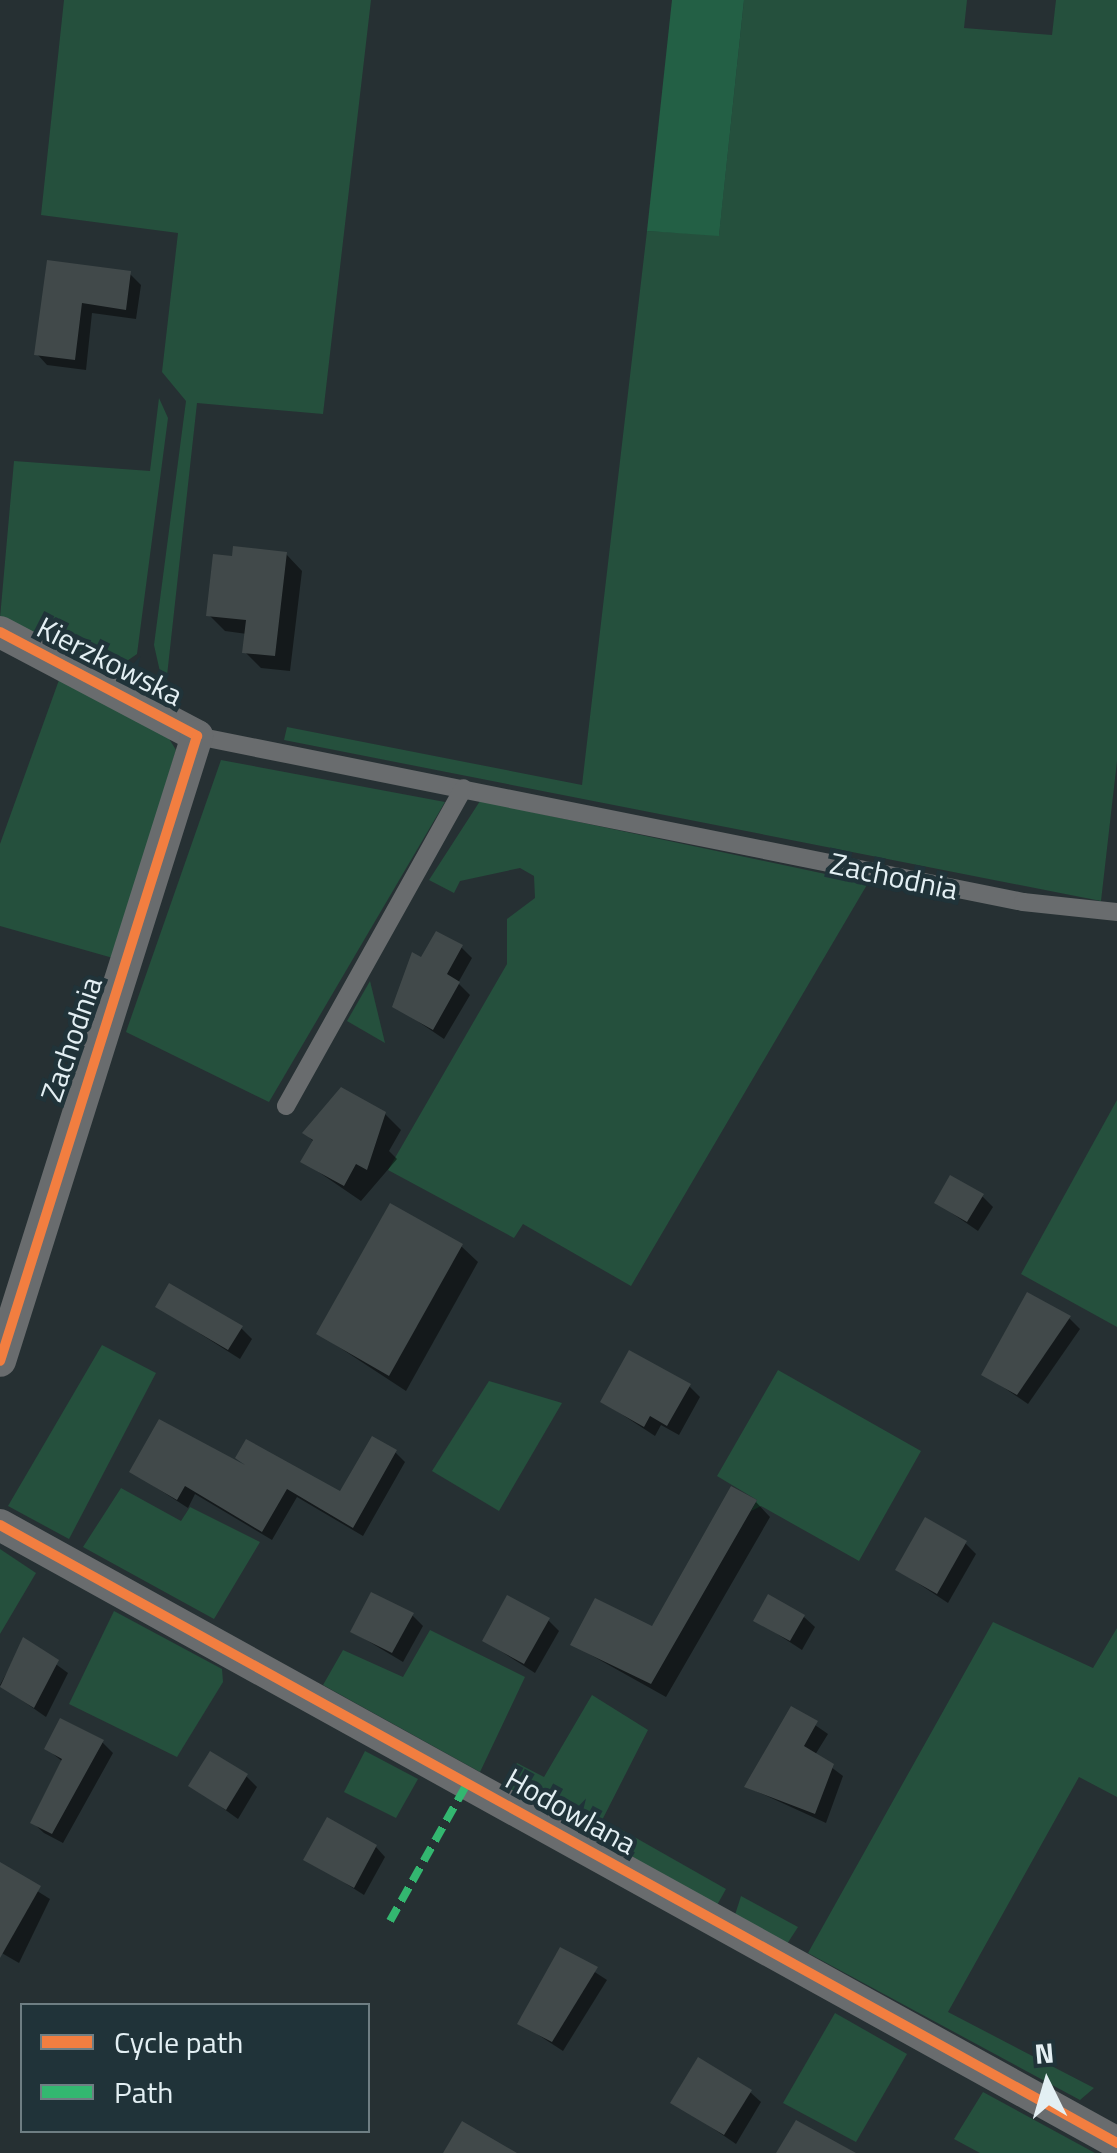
<!DOCTYPE html>
<style>
body{margin:0}
#map{position:relative;width:1117px;height:2153px;overflow:hidden;background:#263033;font-family:"Titillium Web",sans-serif}
div>[style]{position:absolute}
[style*='--x']{left:calc(var(--x)*1px);top:calc(var(--y)*1px);width:calc(var(--w)*1px);rotate:calc(var(--a)*1deg)}
.green>*{inset:0;background:#25503d}
.forest>*{inset:0;background:#236045}
.shadow>*{inset:0;background:#0007}
.building>*{inset:0;background:#41494a}
.service>*{height:18px;margin:-9px;padding:0 9px;transform-origin:9px;border-radius:9px;background:#696c6e}
.minor>*{height:32px;margin:-16px;padding:0 16px;transform-origin:16px;border-radius:16px;background:#696c6e}
.quiet>*{height:8px;margin-top:-4px;transform-origin:0;background:repeating-linear-gradient(90deg,#33b770 0 15px,transparent 0 23px)}
.cycleway>*{height:10px;margin:-5px;padding:0 5px;transform-origin:5px;border-radius:5px;background:#f27e40}
span{translate:-50% -50%;white-space:nowrap;text-align:center;line-height:1.15;-webkit-text-stroke:9px #203339;paint-order:stroke}
.street-label{font-size:30px;color:#e3eff3}
.legend{position:absolute;left:20px;top:2003px;width:350px;height:130px;box-sizing:border-box;background:#203339;border:2px solid #6e7e83;margin:0;padding:12px 18px;list-style:none;font-size:30px;color:#e3eff3}
.legend li{display:flex;align-items:center;gap:20px;height:50px}
.legend b{width:50px;border:2px solid #6e7e83}
.north{position:absolute;left:997px;top:2033px;width:100px;height:100px;-webkit-text-stroke:8px #203339;paint-order:stroke;rotate:355deg;font-size:28px;font-weight:700;line-height:40px;text-align:center;color:#e3eff3}
.north::after{content:'';display:block;margin:auto;width:35px;height:45px;background:#e3eff3;clip-path:polygon(50% 0,100% 100%,50% 72%,0 100%)}
</style>
<div id="map">
<div class="green">
<i style="clip-path:polygon(64px 0,371px 0,323px 414px,197px 403px,165px 694px,154px 645px,186px 401px,162px 372px,178px 233px,41px 215px)"></i>
<i style="clip-path:polygon(744px 0,967px 0,964px 28px,1052px 35px,1056px 0,1117px 0,1117px 761px,1101px 901px,284px 740px,287px 727px,582px 785px,647px 231px,719px 235px)"></i>
<i style="clip-path:polygon(159px 398px,168px 418px,137px 654px,111px 672px,0 618px,14px 461px,150px 471px)"></i>
<i style="clip-path:polygon(59px 680px,168px 737px,176px 750px,113px 958px,0 926px,0 844px)"></i>
<i style="clip-path:polygon(221px 760px,445px 802px,269px 1102px,126px 1032px)"></i>
<i style="clip-path:polygon(480px 801px,868px 883px,631px 1286px,523px 1224px,514px 1238px,388px 1170px,507px 964px,507px 919px,535px 898px,534px 876px,520px 868px,460px 881px,454px 893px,429px 880px)"></i>
<i style="clip-path:polygon(370px 981px,385px 1043px,347px 1021px)"></i>
<i style="clip-path:polygon(1117px 1100px,1117px 1327px,1021px 1274px)"></i>
<i style="clip-path:polygon(102px 1345px,156px 1373px,69px 1539px,8px 1506px)"></i>
<i style="clip-path:polygon(778px 1370px,921px 1451px,859px 1561px,761px 1506px,751px 1511px,757px 1500px,717px 1476px)"></i>
<i style="clip-path:polygon(489px 1381px,562px 1403px,499px 1511px,432px 1471px)"></i>
<i style="clip-path:polygon(121px 1488px,181px 1521px,190px 1507px,260px 1542px,214px 1619px,83px 1547px)"></i>
<i style="clip-path:polygon(0 1549px,36px 1573px,0 1634px)"></i>
<i style="clip-path:polygon(114px 1611px,222px 1669px,223px 1682px,177px 1757px,69px 1704px)"></i>
<i style="clip-path:polygon(993px 1622px,1093px 1668px,1117px 1628px,1117px 1797px,1079px 1777px,948px 2012px,1094px 2088px,1080px 2100px,808px 1953px)"></i>
<i style="clip-path:polygon(430px 1630px,525px 1677px,480px 1772px,323px 1685px,343px 1650px,403px 1677px)"></i>
<i style="clip-path:polygon(592px 1695px,648px 1730px,594px 1836px,506px 1789px,505px 1780px,517px 1763px,544px 1777px)"></i>
<i style="clip-path:polygon(365px 1751px,418px 1779px,396px 1818px,344px 1792px)"></i>
<i style="clip-path:polygon(622px 1830px,726px 1889px,716px 1907px,618px 1850px)"></i>
<i style="clip-path:polygon(741px 1896px,798px 1927px,787px 1944px,735px 1915px)"></i>
<i style="clip-path:polygon(835px 2013px,907px 2054px,856px 2142px,783px 2103px)"></i>
<i style="clip-path:polygon(983px 2092px,1095px 2153px,1108px 2153px,980px 2153px,954px 2139px)"></i>
</div>
<div class="forest">
<i style="clip-path:polygon(672px 0,744px 0,719px 236px,647px 231px)"></i>
</div>
<div class="shadow">
<i style="clip-path:polygon(49px 263px,130px 274px,141px 285px,136px 319px,92px 313px,86px 370px,47px 365px,37px 354px)"></i>
<i style="clip-path:polygon(286px 554px,302px 571px,290px 671px,261px 668px,245px 652px,247px 634px,225px 631px,209px 615px)"></i>
<i style="clip-path:polygon(461px 947px,472px 958px,458px 983px,470px 995px,444px 1039px,395px 1006px,422px 960px)"></i>
<i style="clip-path:polygon(385px 1114px,401px 1130px,389px 1151px,397px 1159px,361px 1201px,304px 1162px,315px 1143px,305px 1133px)"></i>
<i style="clip-path:polygon(982px 1196px,993px 1207px,978px 1231px,937px 1203px)"></i>
<i style="clip-path:polygon(461px 1246px,478px 1262px,406px 1391px,319px 1334px)"></i>
<i style="clip-path:polygon(158px 1307px,241px 1328px,252px 1339px,240px 1359px)"></i>
<i style="clip-path:polygon(1069px 1318px,1080px 1329px,1028px 1404px,984px 1374px)"></i>
<i style="clip-path:polygon(689px 1386px,700px 1397px,679px 1435px,661px 1425px,655px 1436px,603px 1402px)"></i>
<i style="clip-path:polygon(395px 1452px,405px 1462px,363px 1536px,297px 1497px,272px 1540px,195px 1494px,188px 1508px,132px 1472px,248px 1468px,238px 1458px,341px 1494px)"></i>
<i style="clip-path:polygon(756px 1502px,770px 1517px,666px 1697px,573px 1645px,653px 1629px)"></i>
<i style="clip-path:polygon(965px 1543px,976px 1554px,948px 1603px,898px 1570px)"></i>
<i style="clip-path:polygon(412px 1615px,423px 1626px,403px 1662px,353px 1632px)"></i>
<i style="clip-path:polygon(804px 1617px,815px 1627px,802px 1650px,756px 1620px)"></i>
<i style="clip-path:polygon(548px 1620px,559px 1631px,535px 1673px,485px 1641px)"></i>
<i style="clip-path:polygon(24px 1641px,68px 1673px,46px 1717px,0 1685px)"></i>
<i style="clip-path:polygon(792px 1709px,828px 1734px,815px 1755px,843px 1776px,826px 1823px,747px 1787px)"></i>
<i style="clip-path:polygon(102px 1742px,113px 1753px,63px 1843px,44px 1833px,33px 1823px,63px 1762px,47px 1749px)"></i>
<i style="clip-path:polygon(246px 1776px,257px 1787px,238px 1819px,192px 1786px)"></i>
<i style="clip-path:polygon(376px 1847px,385px 1857px,364px 1895px,307px 1859px)"></i>
<i style="clip-path:polygon(0 1868px,50px 1899px,19px 1963px,0 1952px)"></i>
<i style="clip-path:polygon(561px 1950px,607px 1980px,563px 2051px,520px 2023px)"></i>
<i style="clip-path:polygon(750px 2092px,761px 2102px,736px 2144px,674px 2102px)"></i>
</div>
<div class="building">
<i style="clip-path:polygon(47px 260px,131px 271px,126px 310px,82px 303px,75px 360px,34px 355px)"></i>
<i style="clip-path:polygon(233px 546px,287px 552px,275px 656px,242px 653px,246px 620px,206px 616px,213px 554px,232px 556px)"></i>
<i style="clip-path:polygon(436px 931px,463px 945px,447px 974px,460px 982px,433px 1030px,392px 1007px,412px 952px,421px 957px)"></i>
<i style="clip-path:polygon(341px 1087px,386px 1112px,367px 1170px,356px 1164px,344px 1186px,300px 1162px,313px 1140px,302px 1133px)"></i>
<i style="clip-path:polygon(950px 1175px,984px 1194px,967px 1222px,934px 1203px)"></i>
<i style="clip-path:polygon(390px 1203px,463px 1244px,389px 1376px,316px 1334px)"></i>
<i style="clip-path:polygon(169px 1283px,243px 1326px,228px 1350px,155px 1307px)"></i>
<i style="clip-path:polygon(1027px 1292px,1071px 1316px,1017px 1395px,981px 1375px)"></i>
<i style="clip-path:polygon(629px 1350px,691px 1384px,667px 1426px,650px 1416px,644px 1427px,600px 1402px)"></i>
<i style="clip-path:polygon(159px 1419px,245px 1465px,235px 1458px,246px 1439px,340px 1491px,372px 1436px,397px 1450px,353px 1528px,287px 1489px,262px 1532px,185px 1486px,177px 1500px,129px 1472px)"></i>
<i style="clip-path:polygon(731px 1486px,757px 1500px,651px 1684px,570px 1645px,595px 1598px,652px 1626px)"></i>
<i style="clip-path:polygon(925px 1517px,967px 1541px,937px 1594px,895px 1570px)"></i>
<i style="clip-path:polygon(371px 1592px,414px 1613px,392px 1653px,350px 1632px)"></i>
<i style="clip-path:polygon(768px 1594px,805px 1615px,790px 1641px,753px 1621px)"></i>
<i style="clip-path:polygon(507px 1595px,550px 1618px,524px 1664px,482px 1641px)"></i>
<i style="clip-path:polygon(23px 1637px,59px 1660px,34px 1708px,0 1687px)"></i>
<i style="clip-path:polygon(791px 1706px,818px 1721px,804px 1746px,834px 1764px,815px 1814px,744px 1787px)"></i>
<i style="clip-path:polygon(60px 1718px,104px 1740px,52px 1834px,30px 1823px,62px 1759px,44px 1749px)"></i>
<i style="clip-path:polygon(210px 1751px,248px 1774px,226px 1810px,188px 1786px)"></i>
<i style="clip-path:polygon(327px 1817px,377px 1845px,354px 1888px,303px 1860px)"></i>
<i style="clip-path:polygon(0 1862px,41px 1886px,0 1958px)"></i>
<i style="clip-path:polygon(560px 1947px,598px 1967px,552px 2042px,517px 2024px)"></i>
<i style="clip-path:polygon(698px 2057px,752px 2090px,724px 2135px,670px 2103px)"></i>
<i style="clip-path:polygon(796px 2120px,856px 2153px,776px 2153px)"></i>
<i style="clip-path:polygon(462px 2121px,517px 2153px,443px 2153px)"></i>
</div>
<div class="service">
<i style="--x:197;--y:736;--w:843;--a:11.36"></i>
<i style="--x:1023;--y:902;--w:95;--a:6.1"></i>
<i style="--x:286;--y:1106;--w:364;--a:-60.8"></i>
</div>
<div class="minor">
<i style="--x:0;--y:632;--w:223;--a:27.8"></i>
<i style="--x:197;--y:736;--w:655;--a:107.49"></i>
<i style="--x:0;--y:1525;--w:1277;--a:28.95"></i>
</div>
<div class="quiet">
<i style="--x:390;--y:1921;--w:159;--a:-60.7"></i>
</div>
<div class="cycleway">
<i style="--x:0;--y:632;--w:223;--a:27.8"></i>
<i style="--x:197;--y:736;--w:655;--a:107.49"></i>
<i style="--x:0;--y:1525;--w:1277;--a:28.95"></i>
</div>
<div class="street-label">
<span style="left:110px;top:661px;rotate:27deg">Kierzkowska</span>
<span style="left:894px;top:876px;rotate:12deg">Zachodnia</span>
<span style="left:71px;top:1039px;rotate:-71deg">Zachodnia</span>
<span style="left:571px;top:1811px;rotate:29deg">Hodowlana</span>
</div>
<ul class="legend">
<li><b style="height:12px;background:#f27e40"></b>Cycle path</li>
<li><b style="height:12px;background:#33b770"></b>Path</li>
</ul>
<div class="north">N</div>
</div>
